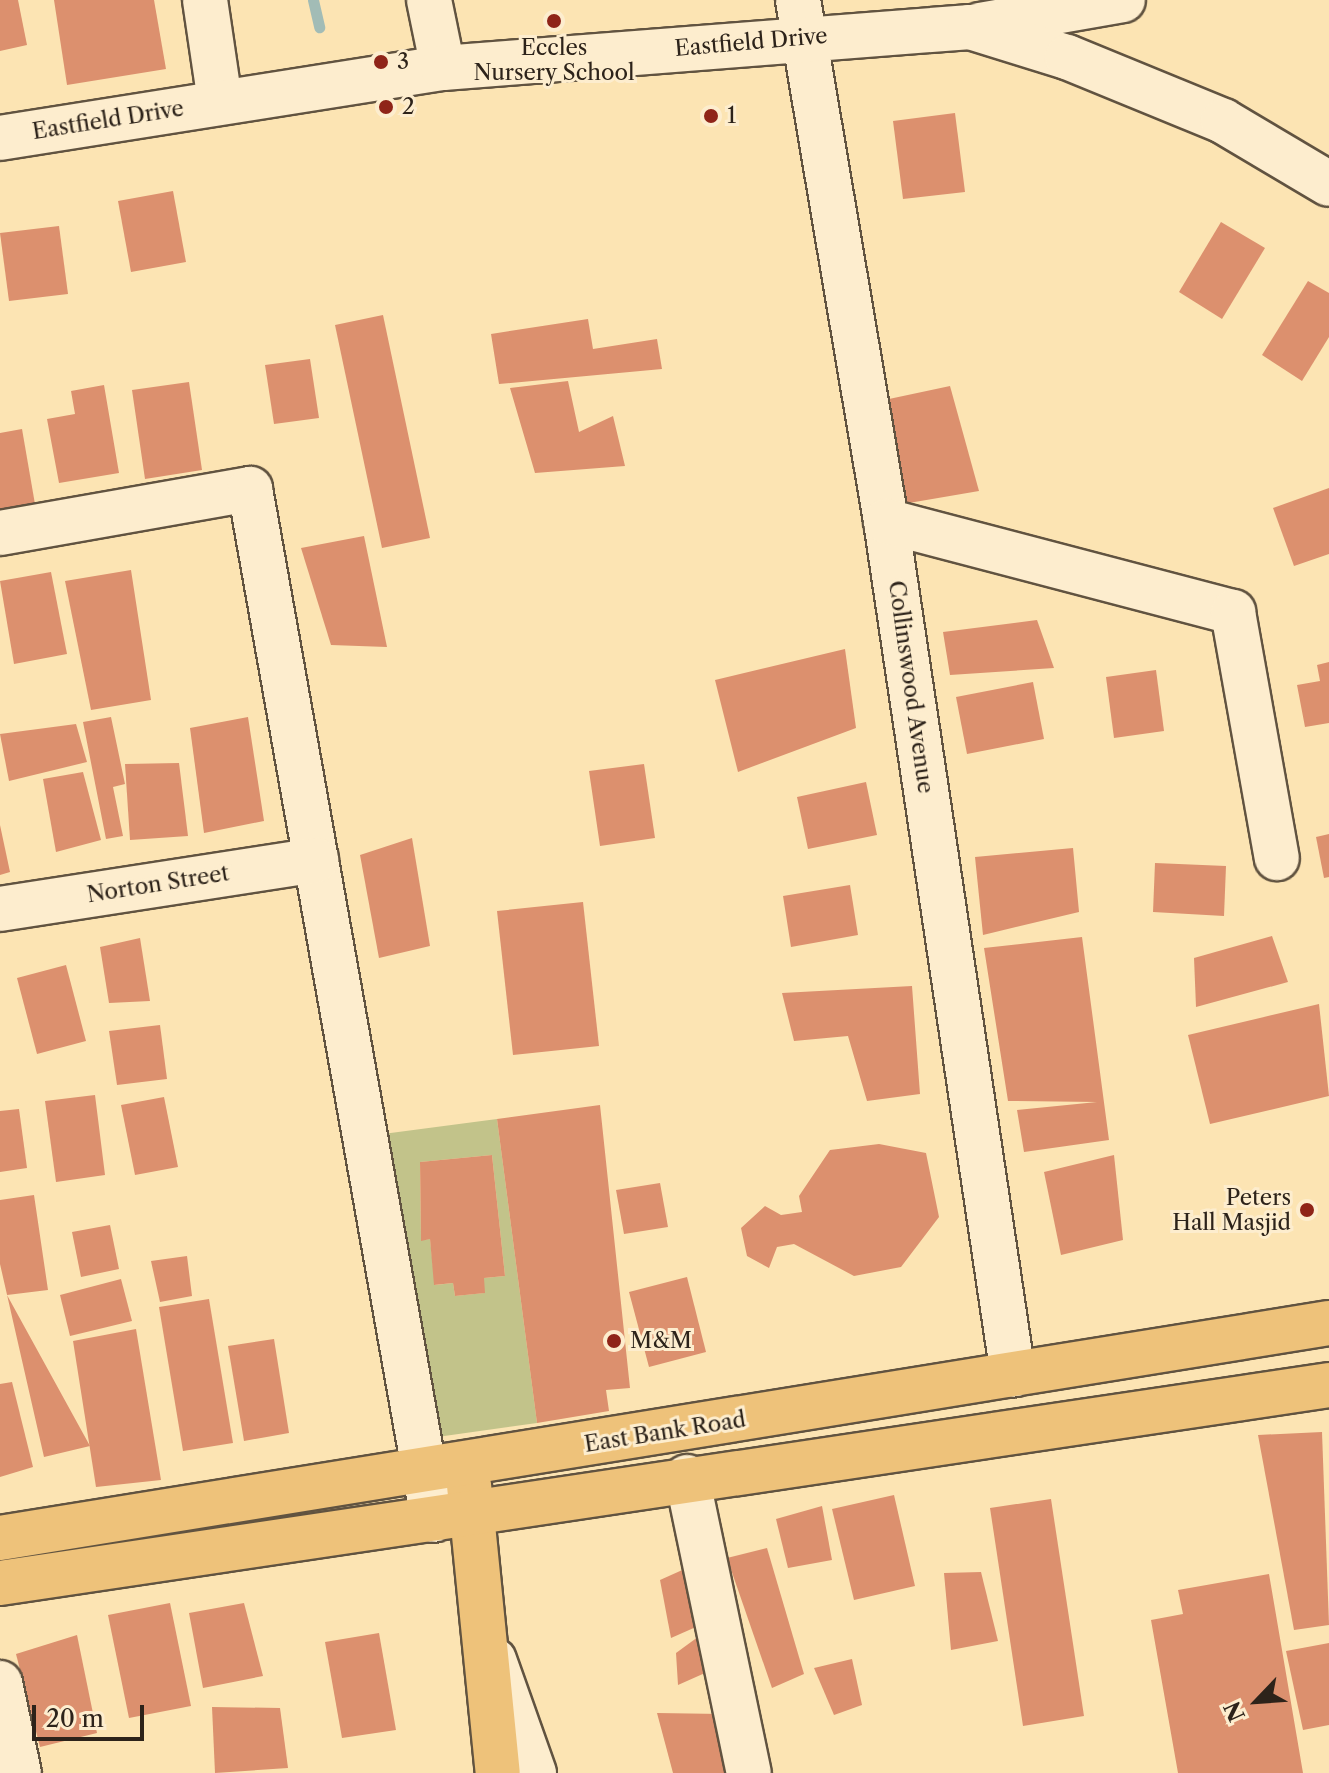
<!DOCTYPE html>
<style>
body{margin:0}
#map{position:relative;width:1329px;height:1773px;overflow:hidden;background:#fce4b3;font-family:"Libre Caslon Text",serif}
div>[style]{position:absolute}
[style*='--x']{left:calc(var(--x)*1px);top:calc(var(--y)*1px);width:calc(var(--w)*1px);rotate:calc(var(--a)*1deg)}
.green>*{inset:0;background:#c2c38a}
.stream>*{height:11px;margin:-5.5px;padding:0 5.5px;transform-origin:5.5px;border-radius:5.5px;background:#a2bcb6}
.building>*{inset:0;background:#dc906e}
.roads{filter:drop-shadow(2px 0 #615340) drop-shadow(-2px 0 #615340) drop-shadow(0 2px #615340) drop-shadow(0 -2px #615340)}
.minor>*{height:44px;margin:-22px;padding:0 22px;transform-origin:22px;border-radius:22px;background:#fdedce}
.major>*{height:44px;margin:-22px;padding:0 22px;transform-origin:22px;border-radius:22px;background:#eec27a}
.dots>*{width:22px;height:22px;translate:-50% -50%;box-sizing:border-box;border:4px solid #fdedce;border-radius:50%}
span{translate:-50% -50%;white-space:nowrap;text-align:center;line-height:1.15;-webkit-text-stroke:6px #fdedce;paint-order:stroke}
.street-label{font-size:22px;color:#2d231a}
.poi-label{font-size:22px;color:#2d231a}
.left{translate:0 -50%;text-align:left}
.right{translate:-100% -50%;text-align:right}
.north{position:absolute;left:1217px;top:1661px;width:80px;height:80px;-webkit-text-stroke:6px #fdedce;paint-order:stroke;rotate:245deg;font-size:22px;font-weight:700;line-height:32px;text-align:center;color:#2d231a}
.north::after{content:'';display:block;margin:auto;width:28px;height:36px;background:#2d231a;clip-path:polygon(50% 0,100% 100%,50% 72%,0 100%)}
.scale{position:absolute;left:32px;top:1705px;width:112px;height:36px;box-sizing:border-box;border:4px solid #2d231a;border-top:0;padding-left:10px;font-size:24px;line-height:28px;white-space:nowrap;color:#2d231a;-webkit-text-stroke:6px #fdedce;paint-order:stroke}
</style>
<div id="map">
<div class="green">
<i style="clip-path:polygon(evenodd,497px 1119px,537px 1423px,430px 1438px,383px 1134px,497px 1119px,492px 1155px,505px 1276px,484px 1278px,484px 1293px,455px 1296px,453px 1283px,435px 1285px,430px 1239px,421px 1240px,420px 1162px,492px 1155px)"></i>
</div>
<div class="stream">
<i style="--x:313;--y:0;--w:28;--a:77"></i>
</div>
<div class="building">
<i style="clip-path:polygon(0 0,18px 0,27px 45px,0 51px)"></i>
<i style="clip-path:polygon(54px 0,154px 0,166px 69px,67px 85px)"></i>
<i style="clip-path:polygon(955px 113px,965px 192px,903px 199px,893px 121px)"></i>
<i style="clip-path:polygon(173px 191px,186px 262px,131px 272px,118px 201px)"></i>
<i style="clip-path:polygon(1221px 222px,1265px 248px,1222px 319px,1179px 292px)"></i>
<i style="clip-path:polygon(59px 226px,68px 294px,9px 301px,0 233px)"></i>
<i style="clip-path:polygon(1308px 281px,1329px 293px,1329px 337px,1302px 381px,1262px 355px)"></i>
<i style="clip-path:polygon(383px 315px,430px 538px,382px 548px,335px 325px)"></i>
<i style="clip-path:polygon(588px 319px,593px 349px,657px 339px,662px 369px,499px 384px,491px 334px)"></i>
<i style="clip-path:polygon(310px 359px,319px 418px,274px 424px,265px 365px)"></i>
<i style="clip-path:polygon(568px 381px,579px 432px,613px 416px,625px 466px,535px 473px,510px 388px)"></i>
<i style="clip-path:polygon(189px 382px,202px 470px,145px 479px,132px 390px)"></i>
<i style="clip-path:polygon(104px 385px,119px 473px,59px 483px,47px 419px,75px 414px,71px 391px)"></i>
<i style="clip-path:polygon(950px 386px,979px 491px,903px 504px,889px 399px)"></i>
<i style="clip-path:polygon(22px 429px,36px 510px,0 516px,0 433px)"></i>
<i style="clip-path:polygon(1329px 488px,1329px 554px,1294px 566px,1273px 508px)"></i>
<i style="clip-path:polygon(364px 536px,387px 647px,331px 645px,301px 548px)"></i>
<i style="clip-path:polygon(131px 570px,151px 700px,91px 710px,65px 581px)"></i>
<i style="clip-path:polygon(51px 572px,67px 654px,14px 664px,0 581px)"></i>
<i style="clip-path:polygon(1037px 620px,1054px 668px,950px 675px,943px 632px)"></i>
<i style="clip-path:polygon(845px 649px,856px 728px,738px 772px,715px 680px)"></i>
<i style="clip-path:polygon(1329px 662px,1329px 723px,1305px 727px,1297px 685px,1320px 681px,1317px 665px)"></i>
<i style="clip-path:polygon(1156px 670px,1164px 731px,1114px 738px,1106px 677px)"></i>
<i style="clip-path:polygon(1033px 682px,1044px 739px,967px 754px,956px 697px)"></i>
<i style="clip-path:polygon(111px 717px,125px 784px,113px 787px,123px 836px,106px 839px,83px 722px)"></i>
<i style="clip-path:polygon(248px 717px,264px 821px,204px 833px,190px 728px)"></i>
<i style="clip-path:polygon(76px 724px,87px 762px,9px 781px,0 734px)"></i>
<i style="clip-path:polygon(179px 763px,188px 836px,130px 840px,125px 764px)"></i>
<i style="clip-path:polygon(644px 764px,655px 838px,600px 846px,589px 771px)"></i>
<i style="clip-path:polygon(83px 772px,101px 840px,56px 852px,43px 779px)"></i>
<i style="clip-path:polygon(866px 782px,877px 835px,808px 849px,797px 797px)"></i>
<i style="clip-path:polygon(0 825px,10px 872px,0 875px)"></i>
<i style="clip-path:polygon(1329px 834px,1329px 877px,1324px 878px,1316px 837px)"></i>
<i style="clip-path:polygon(412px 838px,430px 946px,379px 958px,360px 855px)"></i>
<i style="clip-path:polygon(1073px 848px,1079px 912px,983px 935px,975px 857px)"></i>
<i style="clip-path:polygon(1155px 863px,1226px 866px,1224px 916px,1153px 912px)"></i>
<i style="clip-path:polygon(850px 885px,858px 935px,791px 947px,783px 896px)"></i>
<i style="clip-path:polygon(583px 902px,599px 1046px,513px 1055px,497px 911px)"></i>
<i style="clip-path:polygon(1272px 936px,1288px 982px,1196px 1007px,1194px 958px)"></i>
<i style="clip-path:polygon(1082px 937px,1109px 1140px,1024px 1152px,1017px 1110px,1097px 1102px,1008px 1101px,984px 948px)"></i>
<i style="clip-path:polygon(140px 938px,150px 1001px,109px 1003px,100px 947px)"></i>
<i style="clip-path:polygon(66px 965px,86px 1041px,37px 1054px,17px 978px)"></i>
<i style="clip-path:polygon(912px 986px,920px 1094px,867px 1101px,848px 1036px,794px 1041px,782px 993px)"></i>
<i style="clip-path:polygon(1319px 1004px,1329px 1096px,1210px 1124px,1188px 1035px)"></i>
<i style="clip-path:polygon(160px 1025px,167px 1079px,117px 1085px,109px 1031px)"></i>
<i style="clip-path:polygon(95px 1095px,105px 1175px,56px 1182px,45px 1101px)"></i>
<i style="clip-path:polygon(164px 1097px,178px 1167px,135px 1175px,121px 1105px)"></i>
<i style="clip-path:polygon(600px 1105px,630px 1388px,606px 1390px,609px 1411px,537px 1423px,497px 1119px)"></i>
<i style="clip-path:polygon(19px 1109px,27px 1168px,0 1172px,0 1111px)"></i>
<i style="clip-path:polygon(879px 1144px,926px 1153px,939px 1217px,901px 1267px,854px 1276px,794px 1244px,777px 1247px,769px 1268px,747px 1256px,741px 1228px,765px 1206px,781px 1215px,802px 1212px,799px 1196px,830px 1150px)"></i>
<i style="clip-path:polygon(492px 1155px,505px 1276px,484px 1278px,485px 1293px,455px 1296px,453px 1283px,434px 1285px,430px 1239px,421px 1241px,420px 1162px)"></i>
<i style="clip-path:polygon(1114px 1155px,1123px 1240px,1061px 1255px,1044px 1172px)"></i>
<i style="clip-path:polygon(660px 1183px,668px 1227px,624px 1234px,616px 1190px)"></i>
<i style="clip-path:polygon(34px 1195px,48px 1290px,7px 1295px,90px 1446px,44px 1457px,0 1264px,0 1200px)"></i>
<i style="clip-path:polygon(110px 1225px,119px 1269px,81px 1277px,72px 1232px)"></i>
<i style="clip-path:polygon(187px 1256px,192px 1296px,160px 1302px,151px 1261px)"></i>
<i style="clip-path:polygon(687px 1277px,706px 1352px,649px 1367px,629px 1292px)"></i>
<i style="clip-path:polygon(121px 1279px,132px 1321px,70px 1336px,60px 1295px)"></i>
<i style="clip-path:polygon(209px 1299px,233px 1443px,183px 1451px,159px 1307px)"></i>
<i style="clip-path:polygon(136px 1329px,161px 1480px,96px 1487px,73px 1341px)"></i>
<i style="clip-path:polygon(274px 1339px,289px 1433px,244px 1441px,228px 1346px)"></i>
<i style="clip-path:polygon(12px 1382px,33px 1467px,0 1477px,0 1384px)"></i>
<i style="clip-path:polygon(1322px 1432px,1329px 1625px,1294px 1630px,1258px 1435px)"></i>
<i style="clip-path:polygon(894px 1495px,915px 1586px,854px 1600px,832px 1509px)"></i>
<i style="clip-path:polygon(1051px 1499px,1084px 1716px,1023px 1726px,990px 1508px)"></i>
<i style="clip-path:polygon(822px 1506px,832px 1560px,788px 1568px,776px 1519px)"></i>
<i style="clip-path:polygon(767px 1548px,804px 1674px,772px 1688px,727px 1558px)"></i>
<i style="clip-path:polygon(689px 1567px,705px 1623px,671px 1638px,660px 1580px)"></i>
<i style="clip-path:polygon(981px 1572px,998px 1641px,951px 1650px,944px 1573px)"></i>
<i style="clip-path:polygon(1269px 1574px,1303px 1773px,1178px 1773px,1151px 1620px,1183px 1614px,1178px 1590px)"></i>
<i style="clip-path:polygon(170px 1603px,191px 1706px,129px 1718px,108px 1615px)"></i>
<i style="clip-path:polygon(244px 1603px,263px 1676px,203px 1688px,189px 1613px)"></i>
<i style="clip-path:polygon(379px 1633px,396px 1730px,342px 1738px,325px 1642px)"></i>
<i style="clip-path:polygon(702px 1634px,714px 1669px,678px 1685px,676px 1653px)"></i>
<i style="clip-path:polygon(77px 1635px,97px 1733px,40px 1747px,16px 1654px)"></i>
<i style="clip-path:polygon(1329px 1643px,1329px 1725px,1303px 1730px,1286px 1651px)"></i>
<i style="clip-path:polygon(852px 1659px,862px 1705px,834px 1715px,814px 1668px)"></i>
<i style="clip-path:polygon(212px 1707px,280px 1708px,288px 1768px,215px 1773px)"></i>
<i style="clip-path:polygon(657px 1713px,722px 1714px,733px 1773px,673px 1773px)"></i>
</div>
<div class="roads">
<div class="minor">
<i style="--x:205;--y:0;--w:103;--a:81.6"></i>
<i style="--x:429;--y:0;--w:69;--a:78.4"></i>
<i style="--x:798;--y:0;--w:528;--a:80.41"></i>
<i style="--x:886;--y:521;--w:863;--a:81.54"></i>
<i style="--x:980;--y:25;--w:145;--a:-9.9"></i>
<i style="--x:0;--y:138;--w:448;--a:-9"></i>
<i style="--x:443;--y:68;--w:529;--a:-4.45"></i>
<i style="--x:970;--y:27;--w:102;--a:17.2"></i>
<i style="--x:1067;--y:57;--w:169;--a:22.3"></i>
<i style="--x:1223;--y:121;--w:123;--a:30.7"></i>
<i style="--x:886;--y:521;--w:359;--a:14.7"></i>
<i style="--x:1233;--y:612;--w:250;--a:79.9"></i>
<i style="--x:0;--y:533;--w:254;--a:-10"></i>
<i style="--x:250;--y:489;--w:1047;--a:79.93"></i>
<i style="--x:0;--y:909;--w:320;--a:-8.8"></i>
<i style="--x:687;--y:1477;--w:302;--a:78.2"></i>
<i style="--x:494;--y:1660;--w:120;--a:70.5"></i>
<i style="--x:0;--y:1683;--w:92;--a:78.1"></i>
</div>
<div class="major">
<i style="--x:469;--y:1485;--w:289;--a:84.3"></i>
<i style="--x:0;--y:1538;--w:1346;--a:-9.19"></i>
<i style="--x:0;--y:1583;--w:1344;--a:-8.47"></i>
</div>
</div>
<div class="dots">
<i style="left:554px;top:21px;background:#8f2418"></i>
<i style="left:381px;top:62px;background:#8f2418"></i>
<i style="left:386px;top:107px;background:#8f2418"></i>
<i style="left:711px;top:116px;background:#8f2418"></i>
<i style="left:1307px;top:1210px;background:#8f2418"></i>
<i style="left:614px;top:1341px;background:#8f2418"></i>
</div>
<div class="street-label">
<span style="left:751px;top:42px;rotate:-5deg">Eastfield Drive</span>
<span style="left:108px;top:120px;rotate:-9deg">Eastfield Drive</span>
<span style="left:911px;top:687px;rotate:82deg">Collinswood Avenue</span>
<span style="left:158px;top:884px;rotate:-9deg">Norton Street</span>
<span style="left:665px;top:1432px;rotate:-9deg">East Bank Road</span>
</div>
<div class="poi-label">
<span style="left:554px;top:60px">Eccles<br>Nursery School</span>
<span class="left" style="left:397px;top:62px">3</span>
<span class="left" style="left:402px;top:107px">2</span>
<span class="left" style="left:727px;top:116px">1</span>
<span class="right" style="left:1291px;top:1210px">Peters<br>Hall Masjid</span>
<span class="left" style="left:630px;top:1341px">M&amp;M</span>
</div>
<div class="north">N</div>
<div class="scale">20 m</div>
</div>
